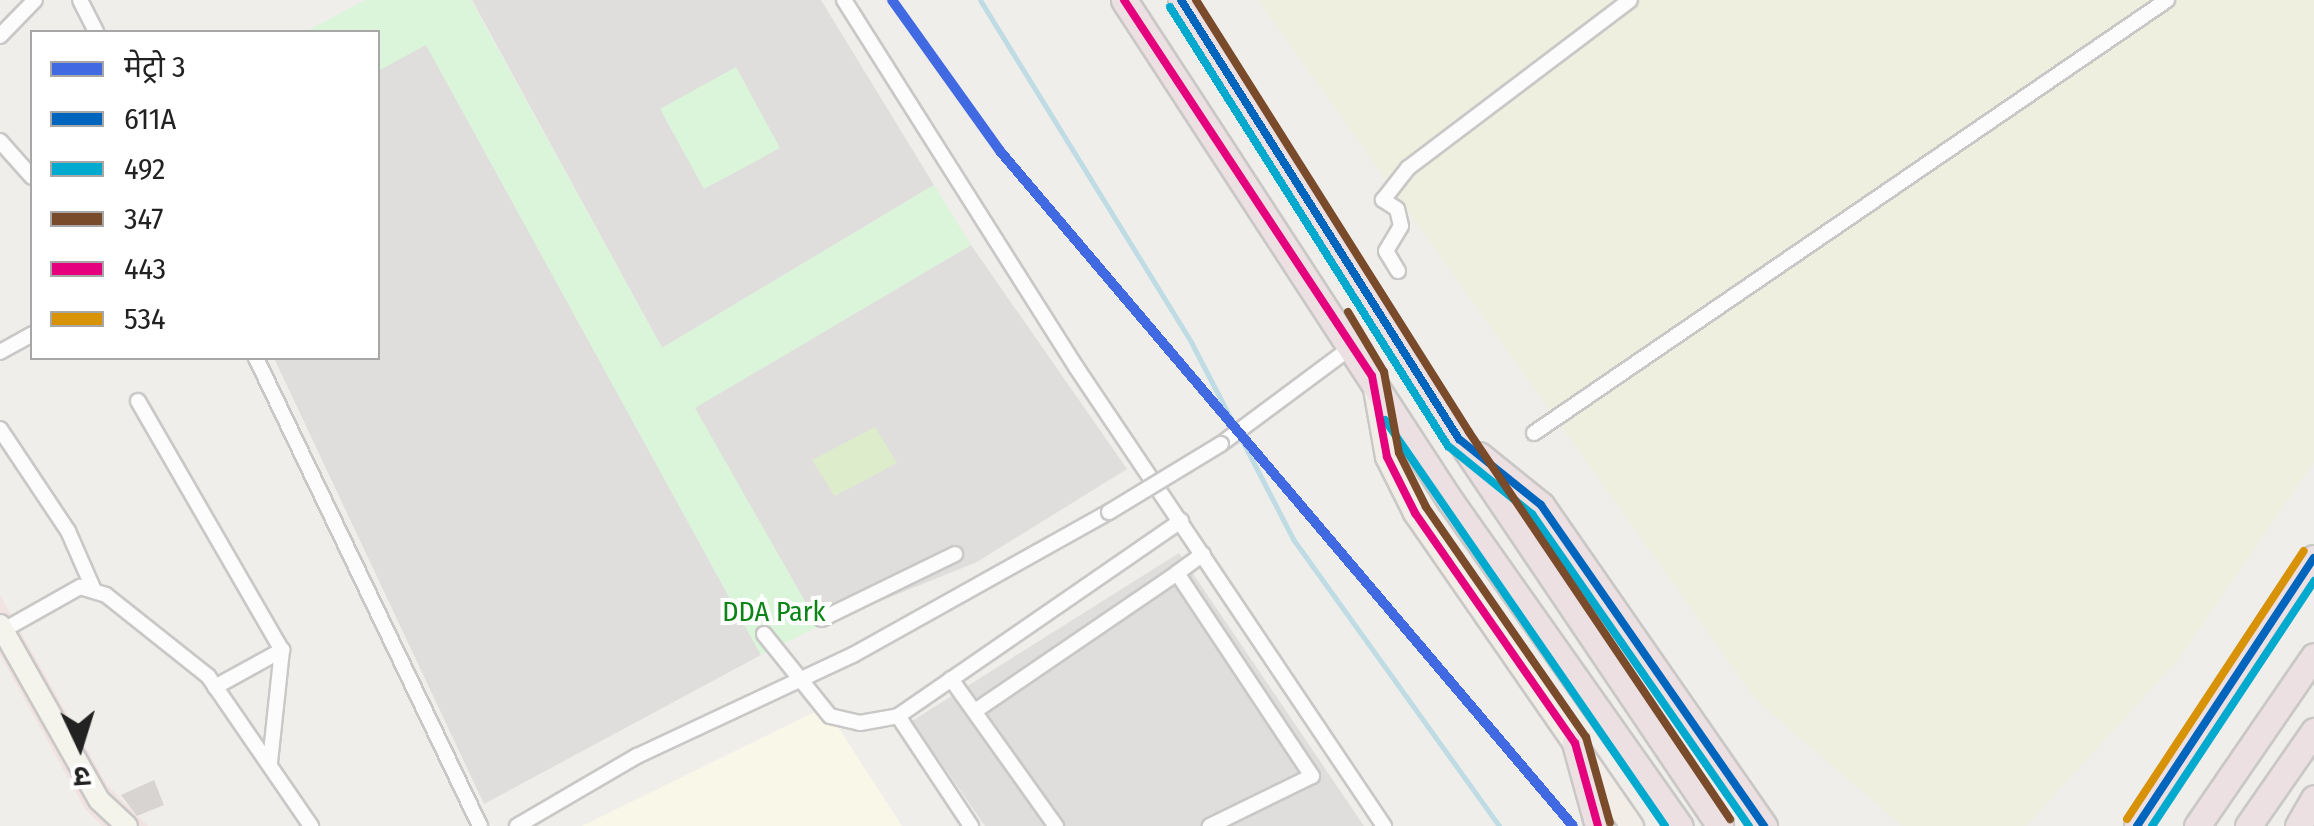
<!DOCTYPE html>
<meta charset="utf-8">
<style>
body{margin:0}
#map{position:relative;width:2314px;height:826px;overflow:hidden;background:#f0eeeb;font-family:"Fira Sans Condensed","Noto Sans Devanagari",sans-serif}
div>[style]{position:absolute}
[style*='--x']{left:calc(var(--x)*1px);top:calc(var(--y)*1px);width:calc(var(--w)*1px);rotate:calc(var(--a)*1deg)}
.residential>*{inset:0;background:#dfdedc}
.commercial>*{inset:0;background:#f1e3e1}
.education>*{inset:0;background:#f8f7e8}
.farmland>*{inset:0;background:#efefdf}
.grass>*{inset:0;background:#ddeccb}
.park>*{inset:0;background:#daf5da}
.stream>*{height:5px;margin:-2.5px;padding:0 2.5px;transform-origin:2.5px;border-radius:2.5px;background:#bfdbe3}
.building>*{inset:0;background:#d7d4d2}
.roads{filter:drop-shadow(2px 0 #c9c8c7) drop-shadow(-2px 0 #c9c8c7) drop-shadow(0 2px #c9c8c7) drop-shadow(0 -2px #c9c8c7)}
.street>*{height:14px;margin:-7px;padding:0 7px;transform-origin:7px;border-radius:7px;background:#fdfcfc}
.secondary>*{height:20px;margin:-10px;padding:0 10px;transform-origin:10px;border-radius:10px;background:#f4f4ed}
.primary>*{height:22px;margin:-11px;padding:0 11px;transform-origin:11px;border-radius:11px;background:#f3ede7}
.highway>*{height:25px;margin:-12.5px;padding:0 12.5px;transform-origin:12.5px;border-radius:12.5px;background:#ece0e2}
.bridges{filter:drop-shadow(2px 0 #c9c8c7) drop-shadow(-2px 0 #c9c8c7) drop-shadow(0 2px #c9c8c7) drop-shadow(0 -2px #c9c8c7)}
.street-bridge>*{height:14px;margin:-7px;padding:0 7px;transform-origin:7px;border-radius:7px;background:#fdfcfc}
.bus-1>*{height:8px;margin:-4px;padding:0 4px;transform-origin:4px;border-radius:4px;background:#0065bd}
.bus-2>*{height:8px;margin:-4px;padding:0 4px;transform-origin:4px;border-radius:4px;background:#00a9ce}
.bus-3>*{height:8px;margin:-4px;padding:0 4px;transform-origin:4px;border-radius:4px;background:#7a4b2a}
.bus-4>*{height:8px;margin:-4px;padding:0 4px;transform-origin:4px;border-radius:4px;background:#e5007d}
.bus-5>*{height:8px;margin:-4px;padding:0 4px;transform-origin:4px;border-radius:4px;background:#d79205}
.metro-1>*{height:10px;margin:-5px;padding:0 5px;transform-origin:5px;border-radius:5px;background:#4169e1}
span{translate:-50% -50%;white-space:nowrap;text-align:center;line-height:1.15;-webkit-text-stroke:8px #fff;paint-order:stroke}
.park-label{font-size:28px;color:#0c8416}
.legend{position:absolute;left:30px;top:30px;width:350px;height:330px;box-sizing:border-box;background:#fff;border:2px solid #a7a7a7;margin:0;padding:12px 18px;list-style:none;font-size:30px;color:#222}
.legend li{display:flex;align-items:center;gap:20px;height:50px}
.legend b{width:50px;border:2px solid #a7a7a7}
.north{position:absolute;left:30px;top:696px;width:100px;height:100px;-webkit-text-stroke:8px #fff;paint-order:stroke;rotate:176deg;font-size:28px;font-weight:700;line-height:40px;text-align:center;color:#222}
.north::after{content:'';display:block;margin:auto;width:35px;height:45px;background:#222;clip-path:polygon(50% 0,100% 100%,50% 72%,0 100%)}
</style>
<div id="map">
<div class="residential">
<i style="clip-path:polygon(472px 0,821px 0,934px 185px,662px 348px)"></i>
<i style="clip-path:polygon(426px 44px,761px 655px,484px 804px,274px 358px,378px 358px,378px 69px)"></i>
<i style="clip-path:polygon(971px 245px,1127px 469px,977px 562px,819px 626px,694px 408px)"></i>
<i style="clip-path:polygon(1179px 553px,1364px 826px,985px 826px,912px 721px)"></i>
</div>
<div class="commercial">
<i style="clip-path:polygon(0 595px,107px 785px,148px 826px,102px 826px,85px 809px,0 655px)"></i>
</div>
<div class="education">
<i style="clip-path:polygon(825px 707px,902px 826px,582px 826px)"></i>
</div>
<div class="farmland">
<i style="clip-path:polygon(1258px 0,2314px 0,2314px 462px,2178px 660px,2026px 826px,1902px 826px,1756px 700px)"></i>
</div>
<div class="grass">
<i style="clip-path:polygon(875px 427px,897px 463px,835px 496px,812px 460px)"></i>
</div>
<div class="park">
<i style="clip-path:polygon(365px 0,471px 0,662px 348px,934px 185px,971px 245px,695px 408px,819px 626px,761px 655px,426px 45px,378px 71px,378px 32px,305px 32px)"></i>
<i style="clip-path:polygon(736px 67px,780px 148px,704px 189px,660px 109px)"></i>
</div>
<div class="stream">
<i style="--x:980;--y:0;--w:402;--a:58.3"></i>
<i style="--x:1191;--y:342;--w:222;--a:62.6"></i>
<i style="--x:1293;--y:539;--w:353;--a:54.3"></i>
</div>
<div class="building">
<i style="clip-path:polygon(154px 780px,164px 805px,137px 816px,121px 795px)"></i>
</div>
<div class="roads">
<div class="street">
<i style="--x:80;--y:0;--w:36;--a:63"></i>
<i style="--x:844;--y:0;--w:434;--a:57.7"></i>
<i style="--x:1076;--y:367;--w:553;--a:56.14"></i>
<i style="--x:0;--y:36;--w:50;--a:-45.8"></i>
<i style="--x:0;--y:141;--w:48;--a:48.4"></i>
<i style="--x:1398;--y:271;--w:23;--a:-121"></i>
<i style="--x:1386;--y:251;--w:29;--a:-59"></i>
<i style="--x:1401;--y:226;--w:17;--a:-103"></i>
<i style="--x:1397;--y:209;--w:17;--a:-147"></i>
<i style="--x:1383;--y:200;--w:41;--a:-52"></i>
<i style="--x:1408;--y:168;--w:278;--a:-37.1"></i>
<i style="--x:0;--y:352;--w:37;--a:-29"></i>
<i style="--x:256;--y:358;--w:519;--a:64.42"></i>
<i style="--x:138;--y:401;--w:288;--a:60"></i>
<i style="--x:282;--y:650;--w:114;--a:96.1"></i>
<i style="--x:0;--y:429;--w:123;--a:56.3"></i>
<i style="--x:68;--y:531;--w:62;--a:66.3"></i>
<i style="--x:1534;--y:433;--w:767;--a:-34.37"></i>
<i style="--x:1221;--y:444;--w:164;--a:-36.6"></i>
<i style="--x:1177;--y:573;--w:32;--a:-36"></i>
<i style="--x:822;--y:619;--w:148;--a:-26"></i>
<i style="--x:0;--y:632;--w:92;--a:-29.4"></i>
<i style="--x:80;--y:587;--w:27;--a:17"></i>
<i style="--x:106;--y:595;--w:130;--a:38.5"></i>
<i style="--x:208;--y:676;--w:182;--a:55.5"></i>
<i style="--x:764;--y:634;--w:105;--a:51.2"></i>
<i style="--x:830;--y:716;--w:31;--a:13"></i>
<i style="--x:860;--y:723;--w:39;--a:-10"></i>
<i style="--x:898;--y:716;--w:344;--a:-34.6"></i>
<i style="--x:951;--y:679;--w:181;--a:54.5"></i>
<i style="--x:215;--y:687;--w:77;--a:-28.9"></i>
<i style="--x:975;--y:711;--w:245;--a:-34.3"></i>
<i style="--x:1177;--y:573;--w:244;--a:56.4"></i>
<i style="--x:1312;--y:776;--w:114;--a:153.9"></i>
<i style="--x:898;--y:716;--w:132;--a:56.4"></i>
<i style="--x:517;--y:826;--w:139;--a:-30.3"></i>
<i style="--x:637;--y:756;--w:238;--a:-25.1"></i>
<i style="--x:853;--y:655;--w:293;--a:-29.2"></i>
</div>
<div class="secondary">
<i style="--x:0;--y:625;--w:201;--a:60.5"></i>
<i style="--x:99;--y:800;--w:38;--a:43"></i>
</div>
<div class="primary">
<i style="--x:1375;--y:389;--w:69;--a:80"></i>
<i style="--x:1387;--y:457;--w:63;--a:63.4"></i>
<i style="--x:1415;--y:513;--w:381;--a:55.3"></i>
</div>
<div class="highway">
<i style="--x:1124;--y:0;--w:596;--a:56.92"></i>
<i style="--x:1449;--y:499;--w:400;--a:54.8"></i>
<i style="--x:1181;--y:0;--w:520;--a:57.66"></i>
<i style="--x:1459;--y:439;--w:467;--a:56"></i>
<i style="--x:1479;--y:455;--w:80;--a:38.9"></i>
<i style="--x:1541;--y:505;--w:391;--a:55.2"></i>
<i style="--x:1575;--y:743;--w:86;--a:74.5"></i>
<i style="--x:2137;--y:826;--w:321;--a:-56.6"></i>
<i style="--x:2197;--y:826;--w:206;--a:-55.5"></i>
<i style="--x:2248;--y:826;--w:116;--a:-55.2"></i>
<i style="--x:2298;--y:826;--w:32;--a:-60"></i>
</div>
</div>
<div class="bridges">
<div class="street-bridge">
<i style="--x:1109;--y:512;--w:131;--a:-31.3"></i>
</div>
</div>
<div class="bus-1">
<i style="--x:1181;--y:0;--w:520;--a:57.66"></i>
<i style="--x:1459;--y:439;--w:105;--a:38.8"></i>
<i style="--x:1541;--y:505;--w:391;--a:55.2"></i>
<i style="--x:2137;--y:826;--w:321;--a:-56.6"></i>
</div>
<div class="bus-2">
<i style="--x:1170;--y:7;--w:520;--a:57.66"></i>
<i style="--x:1448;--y:446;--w:108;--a:39"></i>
<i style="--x:1532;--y:514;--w:380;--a:55.2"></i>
<i style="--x:1385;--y:420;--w:493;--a:55.4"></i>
<i style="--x:2152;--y:826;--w:294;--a:-56.5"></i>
</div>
<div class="bus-3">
<i style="--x:1196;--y:0;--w:511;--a:57.71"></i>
<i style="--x:1469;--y:432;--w:467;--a:56"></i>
<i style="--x:1348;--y:312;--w:70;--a:59"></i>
<i style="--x:1384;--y:372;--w:82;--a:79.5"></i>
<i style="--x:1399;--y:453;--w:60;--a:63.4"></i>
<i style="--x:1426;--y:507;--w:280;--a:55.2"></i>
<i style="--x:1586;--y:737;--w:89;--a:74.4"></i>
</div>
<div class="bus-4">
<i style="--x:1124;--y:0;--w:450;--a:56.6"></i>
<i style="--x:1372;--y:376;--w:82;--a:79.5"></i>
<i style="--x:1387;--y:457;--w:63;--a:63.4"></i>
<i style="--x:1415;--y:513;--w:280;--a:55.2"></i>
<i style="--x:1575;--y:743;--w:86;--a:74.5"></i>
</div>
<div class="bus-5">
<i style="--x:2127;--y:819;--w:321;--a:-56.6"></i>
</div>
<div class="metro-1">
<i style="--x:892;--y:0;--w:186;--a:54.4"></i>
<i style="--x:1000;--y:151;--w:885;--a:49.67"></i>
</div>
<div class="park-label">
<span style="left:774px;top:612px">DDA Park</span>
</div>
<ul class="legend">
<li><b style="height:12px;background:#4169e1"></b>मेट्रो 3</li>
<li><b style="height:12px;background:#0065bd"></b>611A</li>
<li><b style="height:12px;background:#00a9ce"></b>492</li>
<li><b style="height:12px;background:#7a4b2a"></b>347</li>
<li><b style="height:12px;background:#e5007d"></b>443</li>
<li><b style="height:12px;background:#d79205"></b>534</li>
</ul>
<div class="north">उ</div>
</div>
